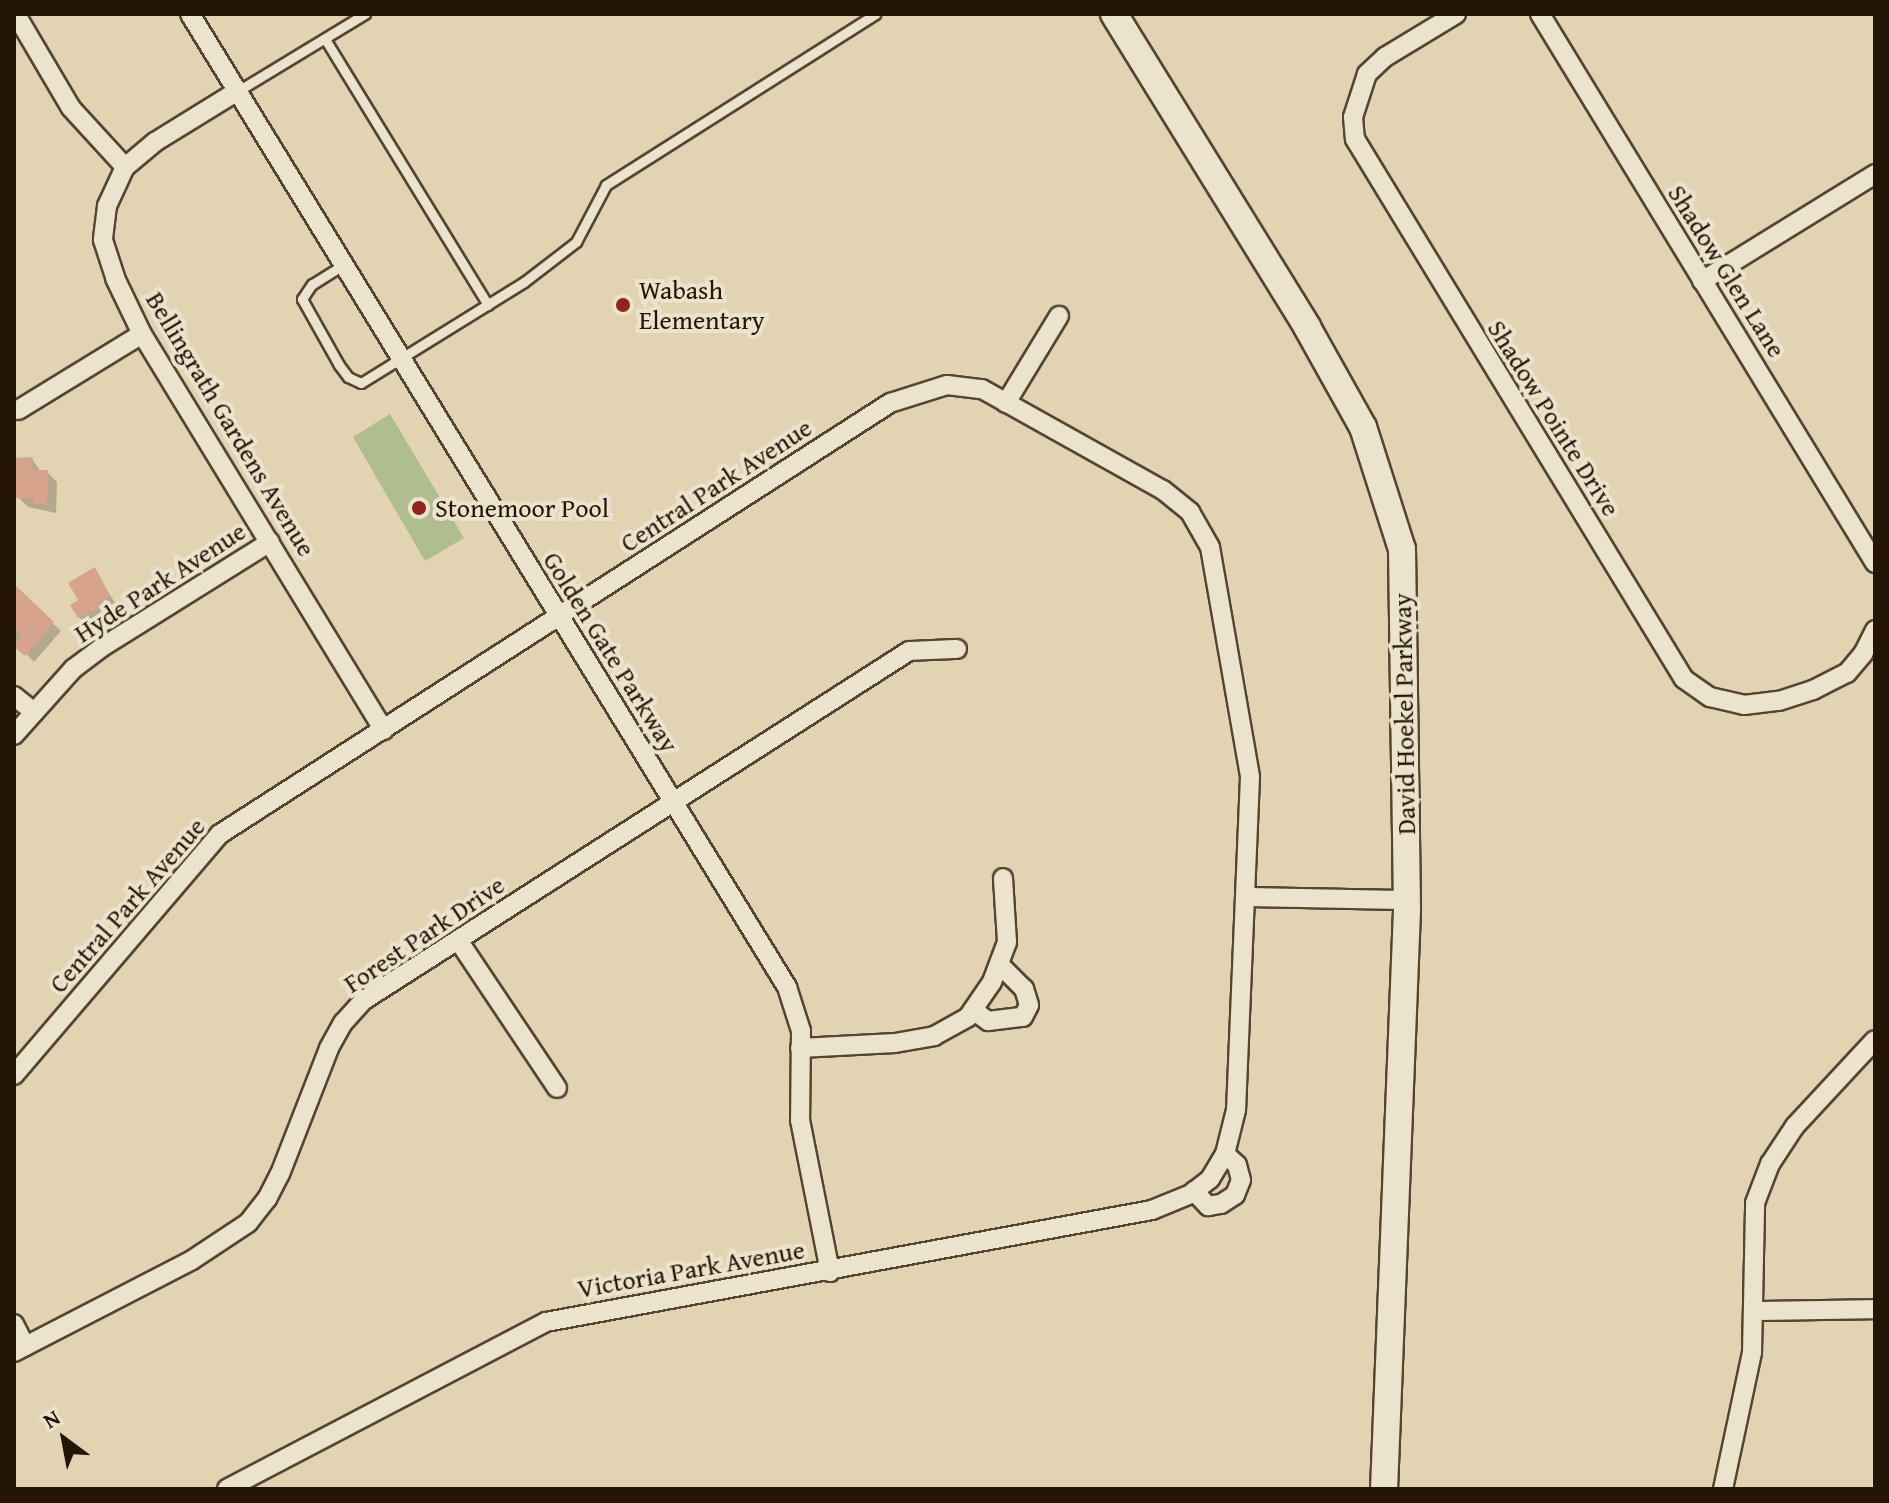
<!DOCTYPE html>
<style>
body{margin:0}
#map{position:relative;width:1889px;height:1503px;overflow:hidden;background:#e2d4b2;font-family:"Gentium Book Plus",serif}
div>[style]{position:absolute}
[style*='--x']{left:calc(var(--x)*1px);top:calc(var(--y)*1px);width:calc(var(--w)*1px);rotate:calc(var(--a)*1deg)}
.green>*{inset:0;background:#b0bd8e}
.shadow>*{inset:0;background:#0003}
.building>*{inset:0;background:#d8a38c}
.roads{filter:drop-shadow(2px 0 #544532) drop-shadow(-2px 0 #544532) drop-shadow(0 2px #544532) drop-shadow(0 -2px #544532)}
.lane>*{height:9px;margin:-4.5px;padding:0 4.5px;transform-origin:4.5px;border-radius:4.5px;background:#ece3cd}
.street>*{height:18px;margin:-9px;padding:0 9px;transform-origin:9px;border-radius:9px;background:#ece3cd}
.secondary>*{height:26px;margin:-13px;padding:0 13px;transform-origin:13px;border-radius:13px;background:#ece3cd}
.dots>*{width:22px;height:22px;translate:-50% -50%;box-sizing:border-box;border:4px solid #ece3cd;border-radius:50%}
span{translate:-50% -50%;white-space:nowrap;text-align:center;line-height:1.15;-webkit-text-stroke:8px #ece3cd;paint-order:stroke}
.street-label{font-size:26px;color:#251507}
.poi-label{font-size:26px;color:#251507}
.left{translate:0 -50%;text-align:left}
.frame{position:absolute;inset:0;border:16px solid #251507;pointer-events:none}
.north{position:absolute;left:24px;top:1399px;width:80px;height:80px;-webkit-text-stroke:6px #ece3cd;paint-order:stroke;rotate:328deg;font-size:22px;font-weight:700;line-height:32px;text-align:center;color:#251507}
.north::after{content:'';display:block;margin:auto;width:28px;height:36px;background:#251507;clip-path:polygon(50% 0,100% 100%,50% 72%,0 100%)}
</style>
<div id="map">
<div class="green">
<i style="clip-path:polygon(390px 414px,464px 538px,425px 561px,353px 437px)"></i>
</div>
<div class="shadow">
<i style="clip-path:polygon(32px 459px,41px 472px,47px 472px,57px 482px,56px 513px,28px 507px,18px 497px,14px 460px)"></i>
<i style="clip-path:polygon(95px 570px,115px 603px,101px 610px,104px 614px,85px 623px,79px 617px,81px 601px)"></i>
<i style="clip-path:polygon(14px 587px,61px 631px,34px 662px,14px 641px)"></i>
</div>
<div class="building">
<i style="clip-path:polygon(33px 457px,32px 470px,48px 470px,47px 504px,33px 504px,34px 498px,16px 498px,14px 458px)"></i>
<i style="clip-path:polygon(95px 567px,110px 596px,97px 604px,99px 608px,78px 618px,70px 605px,78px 600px,68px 583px)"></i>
<i style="clip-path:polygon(14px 584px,54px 622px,25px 656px,14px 647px,22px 635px,14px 629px)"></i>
</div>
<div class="roads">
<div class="lane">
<i style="--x:325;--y:39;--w:312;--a:58.5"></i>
<i style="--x:236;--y:92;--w:151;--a:-31.2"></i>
<i style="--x:343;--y:265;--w:36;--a:148"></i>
<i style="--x:312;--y:284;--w:18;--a:124"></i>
<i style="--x:302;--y:299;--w:76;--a:60.7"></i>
<i style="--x:339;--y:365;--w:15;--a:53"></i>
<i style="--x:348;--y:377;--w:14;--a:25"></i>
<i style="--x:361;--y:383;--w:192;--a:-31.8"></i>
<i style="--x:524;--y:282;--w:66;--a:-37.6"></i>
<i style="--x:576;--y:242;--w:64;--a:-62.2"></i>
<i style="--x:606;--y:185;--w:319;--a:-32.4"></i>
</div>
<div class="street">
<i style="--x:190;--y:14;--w:1142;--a:58.47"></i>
<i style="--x:787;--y:987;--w:46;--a:72.3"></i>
<i style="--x:801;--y:1031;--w:89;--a:90.6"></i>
<i style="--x:800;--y:1120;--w:155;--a:78.8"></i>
<i style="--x:1456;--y:14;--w:83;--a:148.8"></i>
<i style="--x:1385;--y:57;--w:25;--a:137"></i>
<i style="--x:1367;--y:74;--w:45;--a:108"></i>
<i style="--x:1353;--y:117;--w:22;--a:85"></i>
<i style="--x:1355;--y:139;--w:632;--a:58.65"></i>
<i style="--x:1684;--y:679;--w:32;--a:35"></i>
<i style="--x:1710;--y:697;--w:35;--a:13"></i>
<i style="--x:1744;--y:705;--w:35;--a:-7"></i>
<i style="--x:1779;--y:701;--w:36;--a:-18"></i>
<i style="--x:1813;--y:690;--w:38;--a:-27"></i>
<i style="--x:1847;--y:673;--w:25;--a:-50"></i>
<i style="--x:1863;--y:654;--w:27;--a:-63"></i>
<i style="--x:1540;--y:14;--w:643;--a:58.61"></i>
<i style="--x:18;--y:18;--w:104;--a:59.5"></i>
<i style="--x:71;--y:108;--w:80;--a:47.5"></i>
<i style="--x:236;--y:92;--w:95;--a:148.3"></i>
<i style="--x:155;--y:142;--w:39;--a:140"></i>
<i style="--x:125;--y:167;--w:43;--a:114.8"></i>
<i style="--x:107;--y:206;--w:34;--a:97"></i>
<i style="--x:103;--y:240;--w:40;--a:72"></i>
<i style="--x:115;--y:278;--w:62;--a:64.3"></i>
<i style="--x:142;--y:334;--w:464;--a:58.6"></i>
<i style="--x:1702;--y:281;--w:203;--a:-31.7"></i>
<i style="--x:1006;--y:403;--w:102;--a:-58.7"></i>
<i style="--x:18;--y:410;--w:145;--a:-31.5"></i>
<i style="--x:14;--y:696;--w:26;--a:39"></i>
<i style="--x:14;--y:735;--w:89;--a:-48.2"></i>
<i style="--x:73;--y:669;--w:36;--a:-37"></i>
<i style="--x:102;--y:647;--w:198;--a:-32"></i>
<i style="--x:1245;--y:897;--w:160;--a:1.1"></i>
<i style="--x:458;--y:940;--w:178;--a:56.2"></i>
<i style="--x:973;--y:1010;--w:19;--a:36"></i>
<i style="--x:988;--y:1021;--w:35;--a:-7"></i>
<i style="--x:1023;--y:1017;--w:13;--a:-63"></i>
<i style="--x:1029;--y:1005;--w:17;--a:-107"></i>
<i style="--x:1024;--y:989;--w:35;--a:-135"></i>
<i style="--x:800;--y:1048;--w:95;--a:-3"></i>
<i style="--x:895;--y:1043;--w:40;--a:-10"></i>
<i style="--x:934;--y:1036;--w:39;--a:-29"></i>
<i style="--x:968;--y:1017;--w:42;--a:-55.6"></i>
<i style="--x:992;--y:982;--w:43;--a:-69.4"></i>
<i style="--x:1007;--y:942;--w:64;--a:-93.6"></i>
<i style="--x:14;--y:1075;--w:317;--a:-49.5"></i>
<i style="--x:220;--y:834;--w:797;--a:-32.75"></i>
<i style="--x:890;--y:403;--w:60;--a:-17.5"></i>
<i style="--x:947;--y:385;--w:35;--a:7"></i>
<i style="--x:982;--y:389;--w:207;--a:29.2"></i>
<i style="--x:1163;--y:490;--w:35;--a:39"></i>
<i style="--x:1190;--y:512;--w:40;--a:60.3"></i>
<i style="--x:1210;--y:547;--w:233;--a:80.1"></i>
<i style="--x:1250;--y:777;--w:333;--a:92.4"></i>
<i style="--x:1236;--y:1110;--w:45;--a:104"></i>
<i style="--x:1225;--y:1154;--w:29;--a:121"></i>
<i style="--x:1210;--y:1179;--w:24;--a:142"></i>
<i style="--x:1191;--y:1194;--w:42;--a:157.7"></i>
<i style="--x:1152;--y:1210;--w:616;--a:169.53"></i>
<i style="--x:546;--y:1322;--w:360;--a:152.4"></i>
<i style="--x:1194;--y:1191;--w:21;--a:47"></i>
<i style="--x:1208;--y:1206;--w:13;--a:-9"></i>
<i style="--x:1221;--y:1204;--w:17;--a:-33"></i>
<i style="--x:1235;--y:1195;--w:16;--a:-68"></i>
<i style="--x:1241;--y:1180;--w:16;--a:-105"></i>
<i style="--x:1237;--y:1165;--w:16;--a:-137"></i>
<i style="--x:1754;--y:1311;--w:121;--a:-0.9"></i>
<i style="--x:14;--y:1324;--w:25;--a:63"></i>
<i style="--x:14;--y:1352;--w:200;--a:-27.3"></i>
<i style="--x:192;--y:1260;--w:67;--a:-33.5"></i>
<i style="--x:248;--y:1223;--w:31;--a:-52"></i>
<i style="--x:267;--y:1199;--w:28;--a:-63"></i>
<i style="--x:280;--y:1174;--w:135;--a:-68.7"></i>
<i style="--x:329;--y:1048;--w:29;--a:-61"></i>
<i style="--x:343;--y:1023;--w:31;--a:-48"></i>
<i style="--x:364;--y:1000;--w:647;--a:-32.63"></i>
<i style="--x:909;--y:651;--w:48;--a:-2.4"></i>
<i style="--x:1723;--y:1489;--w:140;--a:-78"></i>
<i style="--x:1752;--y:1352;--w:149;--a:-88.8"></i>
<i style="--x:1755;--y:1203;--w:42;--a:-69"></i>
<i style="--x:1770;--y:1164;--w:45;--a:-56.7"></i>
<i style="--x:1795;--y:1126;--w:117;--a:-47.1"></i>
</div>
<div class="secondary">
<i style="--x:1114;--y:14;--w:368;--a:58.3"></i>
<i style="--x:1307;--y:327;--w:115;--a:60.8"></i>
<i style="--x:1363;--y:427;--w:128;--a:72.3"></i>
<i style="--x:1402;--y:549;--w:361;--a:89.2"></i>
<i style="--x:1407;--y:910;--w:579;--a:92.27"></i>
</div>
</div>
<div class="dots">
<i style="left:623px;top:305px;background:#8f2418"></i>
<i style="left:419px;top:508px;background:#8f2418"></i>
</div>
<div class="street-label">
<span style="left:1727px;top:271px;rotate:58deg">Shadow Glen Lane</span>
<span style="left:1554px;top:418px;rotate:58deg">Shadow Pointe Drive</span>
<span style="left:231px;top:424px;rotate:59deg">Bellingrath Gardens Avenue</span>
<span style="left:716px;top:485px;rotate:-33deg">Central Park Avenue</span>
<span style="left:160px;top:582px;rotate:-33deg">Hyde Park Avenue</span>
<span style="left:611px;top:652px;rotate:58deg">Golden Gate Parkway</span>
<span style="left:1404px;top:714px;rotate:-91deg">David Hoekel Parkway</span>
<span style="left:127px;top:905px;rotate:-49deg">Central Park Avenue</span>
<span style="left:424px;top:934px;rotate:-34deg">Forest Park Drive</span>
<span style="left:691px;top:1269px;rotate:-10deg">Victoria Park Avenue</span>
</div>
<div class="poi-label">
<span class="left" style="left:639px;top:305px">Wabash<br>Elementary</span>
<span class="left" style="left:435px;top:508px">Stonemoor Pool</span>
</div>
<div class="frame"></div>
<div class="north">N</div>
</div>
